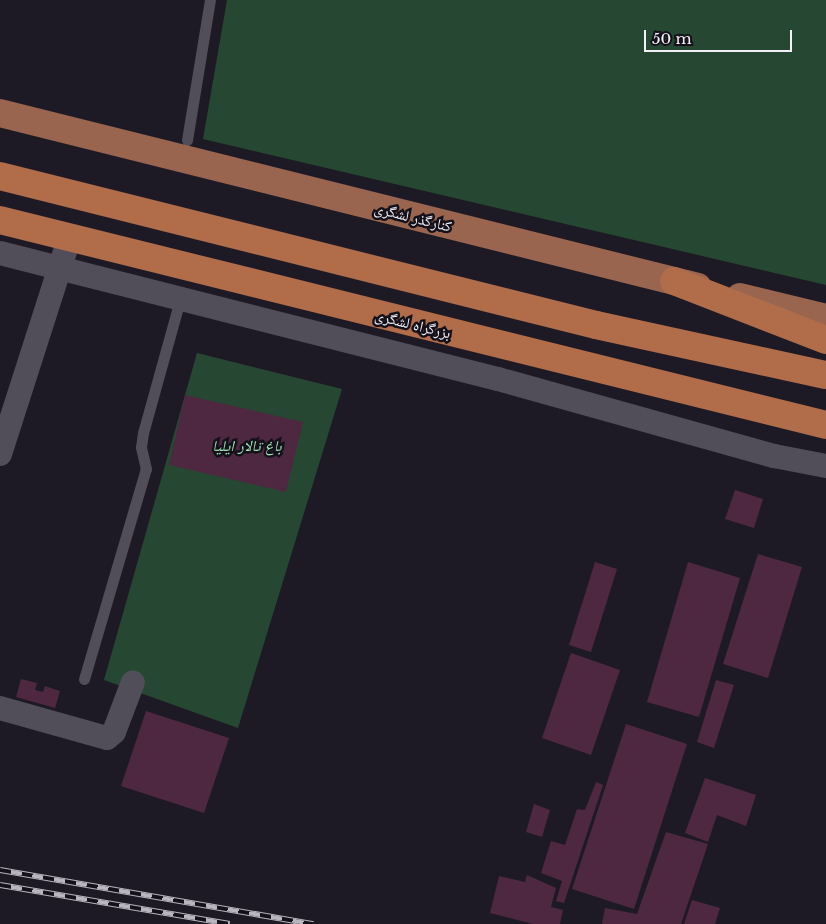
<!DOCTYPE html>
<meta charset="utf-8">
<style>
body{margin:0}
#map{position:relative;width:826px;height:924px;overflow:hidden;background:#1e1a25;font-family:"Libre Baskerville","Noto Naskh Arabic",serif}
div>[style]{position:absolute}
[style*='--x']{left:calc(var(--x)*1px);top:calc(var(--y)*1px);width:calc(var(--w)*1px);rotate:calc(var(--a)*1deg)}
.green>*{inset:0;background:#264832}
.building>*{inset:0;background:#4e2840}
.service>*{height:11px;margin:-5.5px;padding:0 5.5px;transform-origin:5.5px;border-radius:5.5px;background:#514d59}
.minor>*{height:24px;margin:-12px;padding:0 12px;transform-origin:12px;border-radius:12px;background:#514d59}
.primary>*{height:28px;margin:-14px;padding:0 14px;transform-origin:14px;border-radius:14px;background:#99654e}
.trunk>*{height:28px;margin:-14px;padding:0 14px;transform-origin:14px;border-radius:14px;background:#b16d4a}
.rail>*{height:5.5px;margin-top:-2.75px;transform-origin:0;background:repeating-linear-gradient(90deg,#15111b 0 11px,#b8b6be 0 22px);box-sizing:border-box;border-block:1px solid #b8b6be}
span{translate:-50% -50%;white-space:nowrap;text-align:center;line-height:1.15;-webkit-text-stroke:5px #15111b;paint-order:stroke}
.street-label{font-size:15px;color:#f3f1f8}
.park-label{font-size:15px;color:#a3e8b8;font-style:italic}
.scale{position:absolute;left:644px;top:30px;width:148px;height:22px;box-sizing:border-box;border:2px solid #f3f1f8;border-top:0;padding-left:6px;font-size:15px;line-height:18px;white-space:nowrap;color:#f3f1f8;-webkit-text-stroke:4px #15111b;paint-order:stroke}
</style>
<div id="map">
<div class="green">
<i style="clip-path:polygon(227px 0,826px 0,826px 285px,203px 139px)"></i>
<i style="clip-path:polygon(197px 353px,342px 389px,238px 728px,104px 680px)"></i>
</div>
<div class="building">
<i style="clip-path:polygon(185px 395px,303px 422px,286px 492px,169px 465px)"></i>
<i style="clip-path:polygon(735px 490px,763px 499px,754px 528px,725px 519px)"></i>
<i style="clip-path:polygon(758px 554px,802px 567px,768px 678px,723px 664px)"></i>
<i style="clip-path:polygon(595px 562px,617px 569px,591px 652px,569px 645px)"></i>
<i style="clip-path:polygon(688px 562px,740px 578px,699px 717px,647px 702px)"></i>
<i style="clip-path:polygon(571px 653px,620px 670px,591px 755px,542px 738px)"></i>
<i style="clip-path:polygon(21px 679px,37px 683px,35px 690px,43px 692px,45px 686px,60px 691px,55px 708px,16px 697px)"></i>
<i style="clip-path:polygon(716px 680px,734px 685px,714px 748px,697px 742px)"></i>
<i style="clip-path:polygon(146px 711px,229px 738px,204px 813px,121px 786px)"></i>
<i style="clip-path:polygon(626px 724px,687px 744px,634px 909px,572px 889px)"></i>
<i style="clip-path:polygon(705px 778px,756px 795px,746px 826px,717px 815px,708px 842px,685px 833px)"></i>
<i style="clip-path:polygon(596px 782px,603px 785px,564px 903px,556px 901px,562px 881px,541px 873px,551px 841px,565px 845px,577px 809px,585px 810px)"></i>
<i style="clip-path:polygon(534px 804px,550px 810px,542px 837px,526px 832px)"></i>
<i style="clip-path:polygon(666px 832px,708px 844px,681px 924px,602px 924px,605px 908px,637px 914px)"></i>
<i style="clip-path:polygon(527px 875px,556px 888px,551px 907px,563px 910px,560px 924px,533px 924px,490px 913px,499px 876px,525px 882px)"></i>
<i style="clip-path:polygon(692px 900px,720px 908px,715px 924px,684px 924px)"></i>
</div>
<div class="service">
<i style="--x:187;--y:140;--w:142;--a:-80.7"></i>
<i style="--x:84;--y:679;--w:219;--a:-73.6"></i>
<i style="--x:146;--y:469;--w:23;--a:-103"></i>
<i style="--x:141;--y:447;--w:14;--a:-82"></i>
<i style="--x:143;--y:433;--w:138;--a:-74.5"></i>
</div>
<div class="minor">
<i style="--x:0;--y:253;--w:514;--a:14.2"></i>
<i style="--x:498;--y:379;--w:287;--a:15.6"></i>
<i style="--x:774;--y:456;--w:53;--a:10.9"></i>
<i style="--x:0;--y:454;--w:226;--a:-72.2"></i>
<i style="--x:0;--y:708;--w:111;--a:15.7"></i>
<i style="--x:107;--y:738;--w:9;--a:-41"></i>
<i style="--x:114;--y:732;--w:53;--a:-69.2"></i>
</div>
<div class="primary">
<i style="--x:0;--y:113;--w:719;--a:14"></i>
<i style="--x:740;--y:297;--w:89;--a:13.7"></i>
</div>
<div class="trunk">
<i style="--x:0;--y:176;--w:614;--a:14.04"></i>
<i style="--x:596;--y:325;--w:235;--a:12.3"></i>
<i style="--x:0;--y:220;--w:851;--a:13.94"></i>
<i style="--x:674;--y:281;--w:163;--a:21.2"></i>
</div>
<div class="rail">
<i style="--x:0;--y:870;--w:318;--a:9.8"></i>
<i style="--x:0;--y:885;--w:233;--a:9.6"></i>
</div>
<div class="street-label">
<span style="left:413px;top:217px;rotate:14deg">کنارگذر لشگری</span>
<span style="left:413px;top:324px;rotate:14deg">بزرگراه لشگری</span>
</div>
<div class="park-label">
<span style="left:247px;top:446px">باغ تالار ایلیا</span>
</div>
<div class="scale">50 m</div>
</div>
